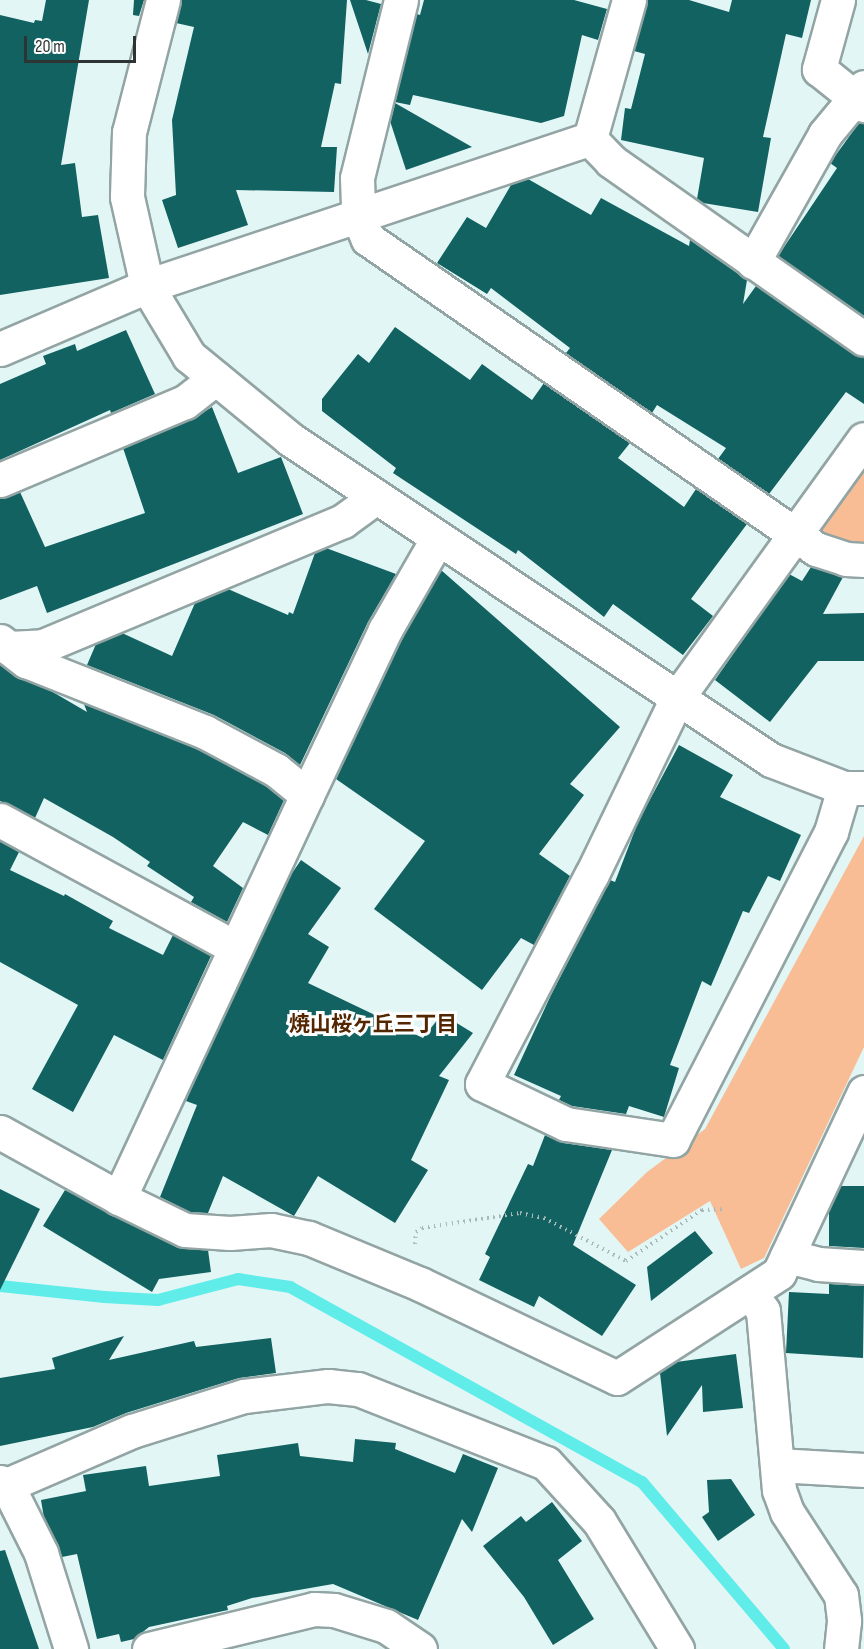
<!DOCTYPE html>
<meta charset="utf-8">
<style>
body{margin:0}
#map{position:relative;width:864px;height:1649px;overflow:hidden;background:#e2f6f5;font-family:"Sofia Sans Condensed","Noto Sans JP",sans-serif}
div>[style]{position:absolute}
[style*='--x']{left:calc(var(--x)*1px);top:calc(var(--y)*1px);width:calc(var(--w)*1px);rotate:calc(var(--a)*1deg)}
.green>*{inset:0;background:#f9bd96}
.stream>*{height:12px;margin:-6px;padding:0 6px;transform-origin:6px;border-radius:6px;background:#60ece9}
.building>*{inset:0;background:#116261}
.path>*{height:4px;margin-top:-2px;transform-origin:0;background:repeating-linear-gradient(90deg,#a9b9b8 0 1.5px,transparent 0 6px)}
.roads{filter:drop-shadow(2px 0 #92a4a3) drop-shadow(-2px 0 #92a4a3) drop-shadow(0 2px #92a4a3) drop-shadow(0 -2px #92a4a3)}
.minor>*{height:33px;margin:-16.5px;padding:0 16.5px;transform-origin:16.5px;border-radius:16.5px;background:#fff}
span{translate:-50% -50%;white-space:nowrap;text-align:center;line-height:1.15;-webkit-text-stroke:6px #fefefe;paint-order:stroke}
.neighbourhood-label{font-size:21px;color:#522601;font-weight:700}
.scale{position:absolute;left:24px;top:36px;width:112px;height:27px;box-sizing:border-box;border:3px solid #2d3534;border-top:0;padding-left:8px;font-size:18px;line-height:21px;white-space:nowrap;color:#2d3534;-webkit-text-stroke:4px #fefefe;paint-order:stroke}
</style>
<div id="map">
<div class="green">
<i style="clip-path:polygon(864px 462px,864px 550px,813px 534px)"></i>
<i style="clip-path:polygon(864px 836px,864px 1047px,764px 1258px,741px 1269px,710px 1201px,628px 1252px,599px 1219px,647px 1172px,705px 1129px)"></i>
</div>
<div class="stream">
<i style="--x:0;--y:1286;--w:105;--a:6"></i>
<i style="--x:104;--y:1297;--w:54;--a:3.2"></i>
<i style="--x:158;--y:1300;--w:83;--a:-14.7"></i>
<i style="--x:238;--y:1279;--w:53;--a:8.7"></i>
<i style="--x:290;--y:1287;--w:402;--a:29"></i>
<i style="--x:642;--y:1482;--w:219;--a:49.6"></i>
</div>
<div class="building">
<i style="clip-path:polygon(46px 0,89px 0,61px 165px,75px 163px,82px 217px,98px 215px,109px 278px,0 295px,0 15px,34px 23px,35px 20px,42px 21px)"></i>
<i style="clip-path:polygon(134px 0,144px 0,139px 16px,133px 15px)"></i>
<i style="clip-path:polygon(181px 0,347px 0,341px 84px,335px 83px,321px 147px,337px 147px,334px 192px,236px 190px,248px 225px,178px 248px,162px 200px,176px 195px,172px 120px,194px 27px,176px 23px)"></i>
<i style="clip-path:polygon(350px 0,366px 0,381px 4px,368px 54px)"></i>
<i style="clip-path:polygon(424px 0,574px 0,607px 9px,598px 40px,582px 35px,564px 116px,541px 123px,413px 95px,410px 105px,395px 102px,417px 14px,420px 15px)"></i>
<i style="clip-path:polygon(647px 0,689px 0,729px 12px,732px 0,811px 0,802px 38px,786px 34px,763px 137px,771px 138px,758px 212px,703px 203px,697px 199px,704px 158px,621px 140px,625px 108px,631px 109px,645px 54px,634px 51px)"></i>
<i style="clip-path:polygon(395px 103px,472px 147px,406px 170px,390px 121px)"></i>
<i style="clip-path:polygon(859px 123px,864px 123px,864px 316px,778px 256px,837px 168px,830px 163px)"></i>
<i style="clip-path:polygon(528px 179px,591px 215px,601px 198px,689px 246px,690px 240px,747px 280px,743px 304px,756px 286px,853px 354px,864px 357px,864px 404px,846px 392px,769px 494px,718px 459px,726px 448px,657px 405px,652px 413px,566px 353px,570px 348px,491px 288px,487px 294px,437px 263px,467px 217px,486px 228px,511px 185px)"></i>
<i style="clip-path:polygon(395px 327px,470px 380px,482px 364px,532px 400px,544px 383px,630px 443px,618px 458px,684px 507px,696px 489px,747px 524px,691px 599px,713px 616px,683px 655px,613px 604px,604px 617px,518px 550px,516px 554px,393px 473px,396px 468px,322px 411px,322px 399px,358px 354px,369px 363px)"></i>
<i style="clip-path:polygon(126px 330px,155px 394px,111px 413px,110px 410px,0 460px,0 384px,46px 364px,43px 356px,75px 344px,77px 351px)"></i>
<i style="clip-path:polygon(212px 407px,238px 473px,281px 457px,303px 514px,47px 613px,37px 586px,0 600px,0 498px,20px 492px,45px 547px,145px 513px,123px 448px,192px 419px)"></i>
<i style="clip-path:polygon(326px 548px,396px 574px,368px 622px,300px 765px,285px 753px,214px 715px,87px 665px,96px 644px,122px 633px,172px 656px,195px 603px,228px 589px,288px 615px,289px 612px,293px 614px,315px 553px)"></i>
<i style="clip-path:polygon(811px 567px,843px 577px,823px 614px,864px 613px,864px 661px,818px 661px,770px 722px,715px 680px,789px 574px,802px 581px)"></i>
<i style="clip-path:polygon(441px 570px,620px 727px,570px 784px,584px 795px,539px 854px,570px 876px,534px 945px,521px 938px,482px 990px,374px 909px,425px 841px,336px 779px,402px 639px)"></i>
<i style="clip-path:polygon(0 665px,19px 678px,51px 691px,87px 712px,84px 704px,197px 749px,266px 786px,284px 800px,268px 835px,243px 822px,213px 866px,243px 888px,227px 922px,191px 902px,194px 897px,147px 866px,150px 862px,113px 837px,44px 798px,35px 818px,0 801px)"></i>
<i style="clip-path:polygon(679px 745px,733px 775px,720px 797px,801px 835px,780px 881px,768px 876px,749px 913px,743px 911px,711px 986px,702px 981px,670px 1065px,679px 1068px,664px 1117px,629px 1106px,626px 1114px,572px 1106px,559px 1100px,561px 1096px,514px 1075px,551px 995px,610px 880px,615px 882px,638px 822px)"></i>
<i style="clip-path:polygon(0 841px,19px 852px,10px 870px,64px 896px,65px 894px,113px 921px,109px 928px,163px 955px,173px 935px,211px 956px,163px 1060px,114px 1035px,73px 1112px,32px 1089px,78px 1005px,0 962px)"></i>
<i style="clip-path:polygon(301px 860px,341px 888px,308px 934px,329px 947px,308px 983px,423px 1038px,442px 1014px,473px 1033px,439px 1076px,449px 1080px,411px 1160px,428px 1170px,395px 1223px,318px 1176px,294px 1216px,223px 1176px,208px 1213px,190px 1212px,160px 1197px,197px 1105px,186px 1101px,195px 1080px,290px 876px)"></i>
<i style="clip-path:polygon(545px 1135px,563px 1143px,612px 1150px,573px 1245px,636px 1285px,602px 1336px,539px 1296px,534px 1307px,479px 1280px,490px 1257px,485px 1254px,528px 1164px,533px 1166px)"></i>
<i style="clip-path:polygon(841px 1186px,864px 1186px,864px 1248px,829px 1246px,829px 1210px)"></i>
<i style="clip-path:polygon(0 1189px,40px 1209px,0 1290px)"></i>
<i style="clip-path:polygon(65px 1190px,177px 1247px,208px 1250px,211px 1272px,159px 1279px,152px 1292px,43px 1226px)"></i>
<i style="clip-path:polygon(695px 1231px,713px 1253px,651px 1301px,647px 1267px)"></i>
<i style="clip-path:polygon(829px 1284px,864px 1286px,863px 1358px,786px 1353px,789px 1292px,829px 1294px)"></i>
<i style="clip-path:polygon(124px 1336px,109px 1360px,194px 1341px,196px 1347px,271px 1338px,276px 1373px,239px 1378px,126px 1413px,93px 1427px,0 1446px,0 1378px,55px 1369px,52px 1358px)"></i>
<i style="clip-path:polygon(736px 1354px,743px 1408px,703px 1412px,702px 1385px,667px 1436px,660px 1373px,676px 1362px)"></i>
<i style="clip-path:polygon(355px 1439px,396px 1443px,395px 1449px,455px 1473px,463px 1454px,498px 1468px,472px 1532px,462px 1519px,418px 1620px,333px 1584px,252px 1598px,227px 1606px,228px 1610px,149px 1627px,134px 1639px,121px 1642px,119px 1634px,97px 1639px,77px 1554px,62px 1557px,44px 1518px,41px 1500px,86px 1491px,83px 1475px,146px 1466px,149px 1486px,220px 1476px,217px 1455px,298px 1443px,300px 1456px,353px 1462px)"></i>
<i style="clip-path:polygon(731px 1479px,755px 1515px,718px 1541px,702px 1517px,709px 1512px,707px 1480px)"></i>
<i style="clip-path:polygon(552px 1502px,582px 1541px,558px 1560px,594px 1619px,553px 1645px,524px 1597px,483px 1546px,521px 1516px,526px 1522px)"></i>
<i style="clip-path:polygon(5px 1550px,39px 1649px,0 1649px,0 1551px)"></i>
</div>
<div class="path">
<i style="--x:415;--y:1244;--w:12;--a:-85"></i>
<i style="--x:416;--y:1232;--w:7;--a:-34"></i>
<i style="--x:422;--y:1228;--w:99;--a:-8.7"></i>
<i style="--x:520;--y:1213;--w:25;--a:12"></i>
<i style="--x:544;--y:1218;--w:93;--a:27.7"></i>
<i style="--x:626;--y:1261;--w:92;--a:-33.9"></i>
<i style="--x:702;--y:1210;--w:21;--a:-3"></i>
</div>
<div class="roads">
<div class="minor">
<i style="--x:163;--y:0;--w:136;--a:104.4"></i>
<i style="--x:129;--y:132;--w:65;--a:91.8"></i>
<i style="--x:127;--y:197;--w:91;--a:77.3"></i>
<i style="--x:147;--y:286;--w:82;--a:59"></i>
<i style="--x:189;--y:356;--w:131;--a:39.4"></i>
<i style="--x:290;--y:439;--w:578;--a:33.72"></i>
<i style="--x:771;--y:760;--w:78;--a:21"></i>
<i style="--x:844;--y:788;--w:20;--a:0"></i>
<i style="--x:401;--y:0;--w:183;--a:103.9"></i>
<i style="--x:357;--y:178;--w:38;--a:88"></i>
<i style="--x:358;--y:216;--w:25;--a:67"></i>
<i style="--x:368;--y:239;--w:545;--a:34.68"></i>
<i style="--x:816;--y:549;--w:32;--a:18"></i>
<i style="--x:846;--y:559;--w:18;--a:3"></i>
<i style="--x:629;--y:0;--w:144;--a:105.7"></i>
<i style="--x:590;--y:139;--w:30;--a:46"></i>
<i style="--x:611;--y:161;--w:309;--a:35.1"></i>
<i style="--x:838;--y:0;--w:72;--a:105.4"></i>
<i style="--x:819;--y:69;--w:58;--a:38.7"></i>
<i style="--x:753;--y:262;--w:147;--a:-60.6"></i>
<i style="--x:825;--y:134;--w:61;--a:-50.3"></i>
<i style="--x:0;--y:349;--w:160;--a:-23.2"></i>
<i style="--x:147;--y:286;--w:467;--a:-18.4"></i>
<i style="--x:0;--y:480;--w:201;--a:-22.9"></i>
<i style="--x:185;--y:402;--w:39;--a:-38"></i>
<i style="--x:0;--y:641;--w:33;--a:38"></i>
<i style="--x:26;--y:661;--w:193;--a:21.6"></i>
<i style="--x:205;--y:732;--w:81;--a:28.2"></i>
<i style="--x:276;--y:770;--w:40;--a:39"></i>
<i style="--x:307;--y:795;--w:445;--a:115"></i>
<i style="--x:9;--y:648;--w:34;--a:-3"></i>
<i style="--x:43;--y:646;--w:325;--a:-22.6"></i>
<i style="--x:343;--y:521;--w:41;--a:-36"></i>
<i style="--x:844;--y:788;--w:46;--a:106.5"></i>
<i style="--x:831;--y:832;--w:346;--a:117.2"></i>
<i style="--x:673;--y:1140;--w:108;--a:-171.5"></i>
<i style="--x:566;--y:1124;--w:93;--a:-154.5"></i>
<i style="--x:482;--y:1084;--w:237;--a:-62.4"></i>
<i style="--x:592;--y:874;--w:195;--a:-64.2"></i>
<i style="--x:677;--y:698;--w:319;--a:-54.2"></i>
<i style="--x:307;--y:795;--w:183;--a:-64.7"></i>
<i style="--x:385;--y:630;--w:106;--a:-60.1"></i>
<i style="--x:0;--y:820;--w:268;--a:28.5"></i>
<i style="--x:0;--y:1132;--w:136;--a:29"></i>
<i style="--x:119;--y:1198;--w:73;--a:25.9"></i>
<i style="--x:185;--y:1230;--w:45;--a:3.8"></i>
<i style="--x:230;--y:1233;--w:41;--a:-4.2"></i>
<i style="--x:271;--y:1230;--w:39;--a:12"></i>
<i style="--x:309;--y:1238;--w:120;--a:22.5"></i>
<i style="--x:420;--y:1284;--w:218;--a:25.5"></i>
<i style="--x:617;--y:1378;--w:193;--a:-32.9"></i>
<i style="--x:779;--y:1273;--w:200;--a:-64.8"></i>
<i style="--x:787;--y:1256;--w:32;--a:14"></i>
<i style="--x:818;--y:1264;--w:46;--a:3.7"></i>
<i style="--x:750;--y:1293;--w:22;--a:54"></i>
<i style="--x:763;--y:1311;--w:180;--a:84.9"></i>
<i style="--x:779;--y:1490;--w:23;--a:70"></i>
<i style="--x:787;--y:1512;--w:99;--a:57"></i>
<i style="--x:841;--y:1595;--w:26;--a:83"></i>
<i style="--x:844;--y:1621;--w:28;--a:96"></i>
<i style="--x:777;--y:1465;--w:87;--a:3.3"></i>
<i style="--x:0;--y:1482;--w:8;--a:23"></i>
<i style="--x:7;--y:1485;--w:76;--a:63.4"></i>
<i style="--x:41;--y:1553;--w:101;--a:72.6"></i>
<i style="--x:7;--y:1485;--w:136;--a:-23.4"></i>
<i style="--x:132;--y:1431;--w:117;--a:-17.4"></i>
<i style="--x:244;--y:1396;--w:85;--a:-6.8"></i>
<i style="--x:328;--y:1386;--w:30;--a:6"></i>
<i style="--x:358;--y:1389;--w:202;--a:21.5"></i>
<i style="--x:546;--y:1463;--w:79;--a:47.6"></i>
<i style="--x:599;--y:1521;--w:150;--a:58.6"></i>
<i style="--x:149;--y:1649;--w:170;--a:-13.6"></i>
<i style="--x:314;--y:1609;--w:20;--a:3"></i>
<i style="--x:334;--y:1610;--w:54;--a:17.1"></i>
<i style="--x:386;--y:1626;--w:41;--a:34.1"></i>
</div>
</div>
<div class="neighbourhood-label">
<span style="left:373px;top:1025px">焼山桜ヶ丘三丁目</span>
</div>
<div class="scale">20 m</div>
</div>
